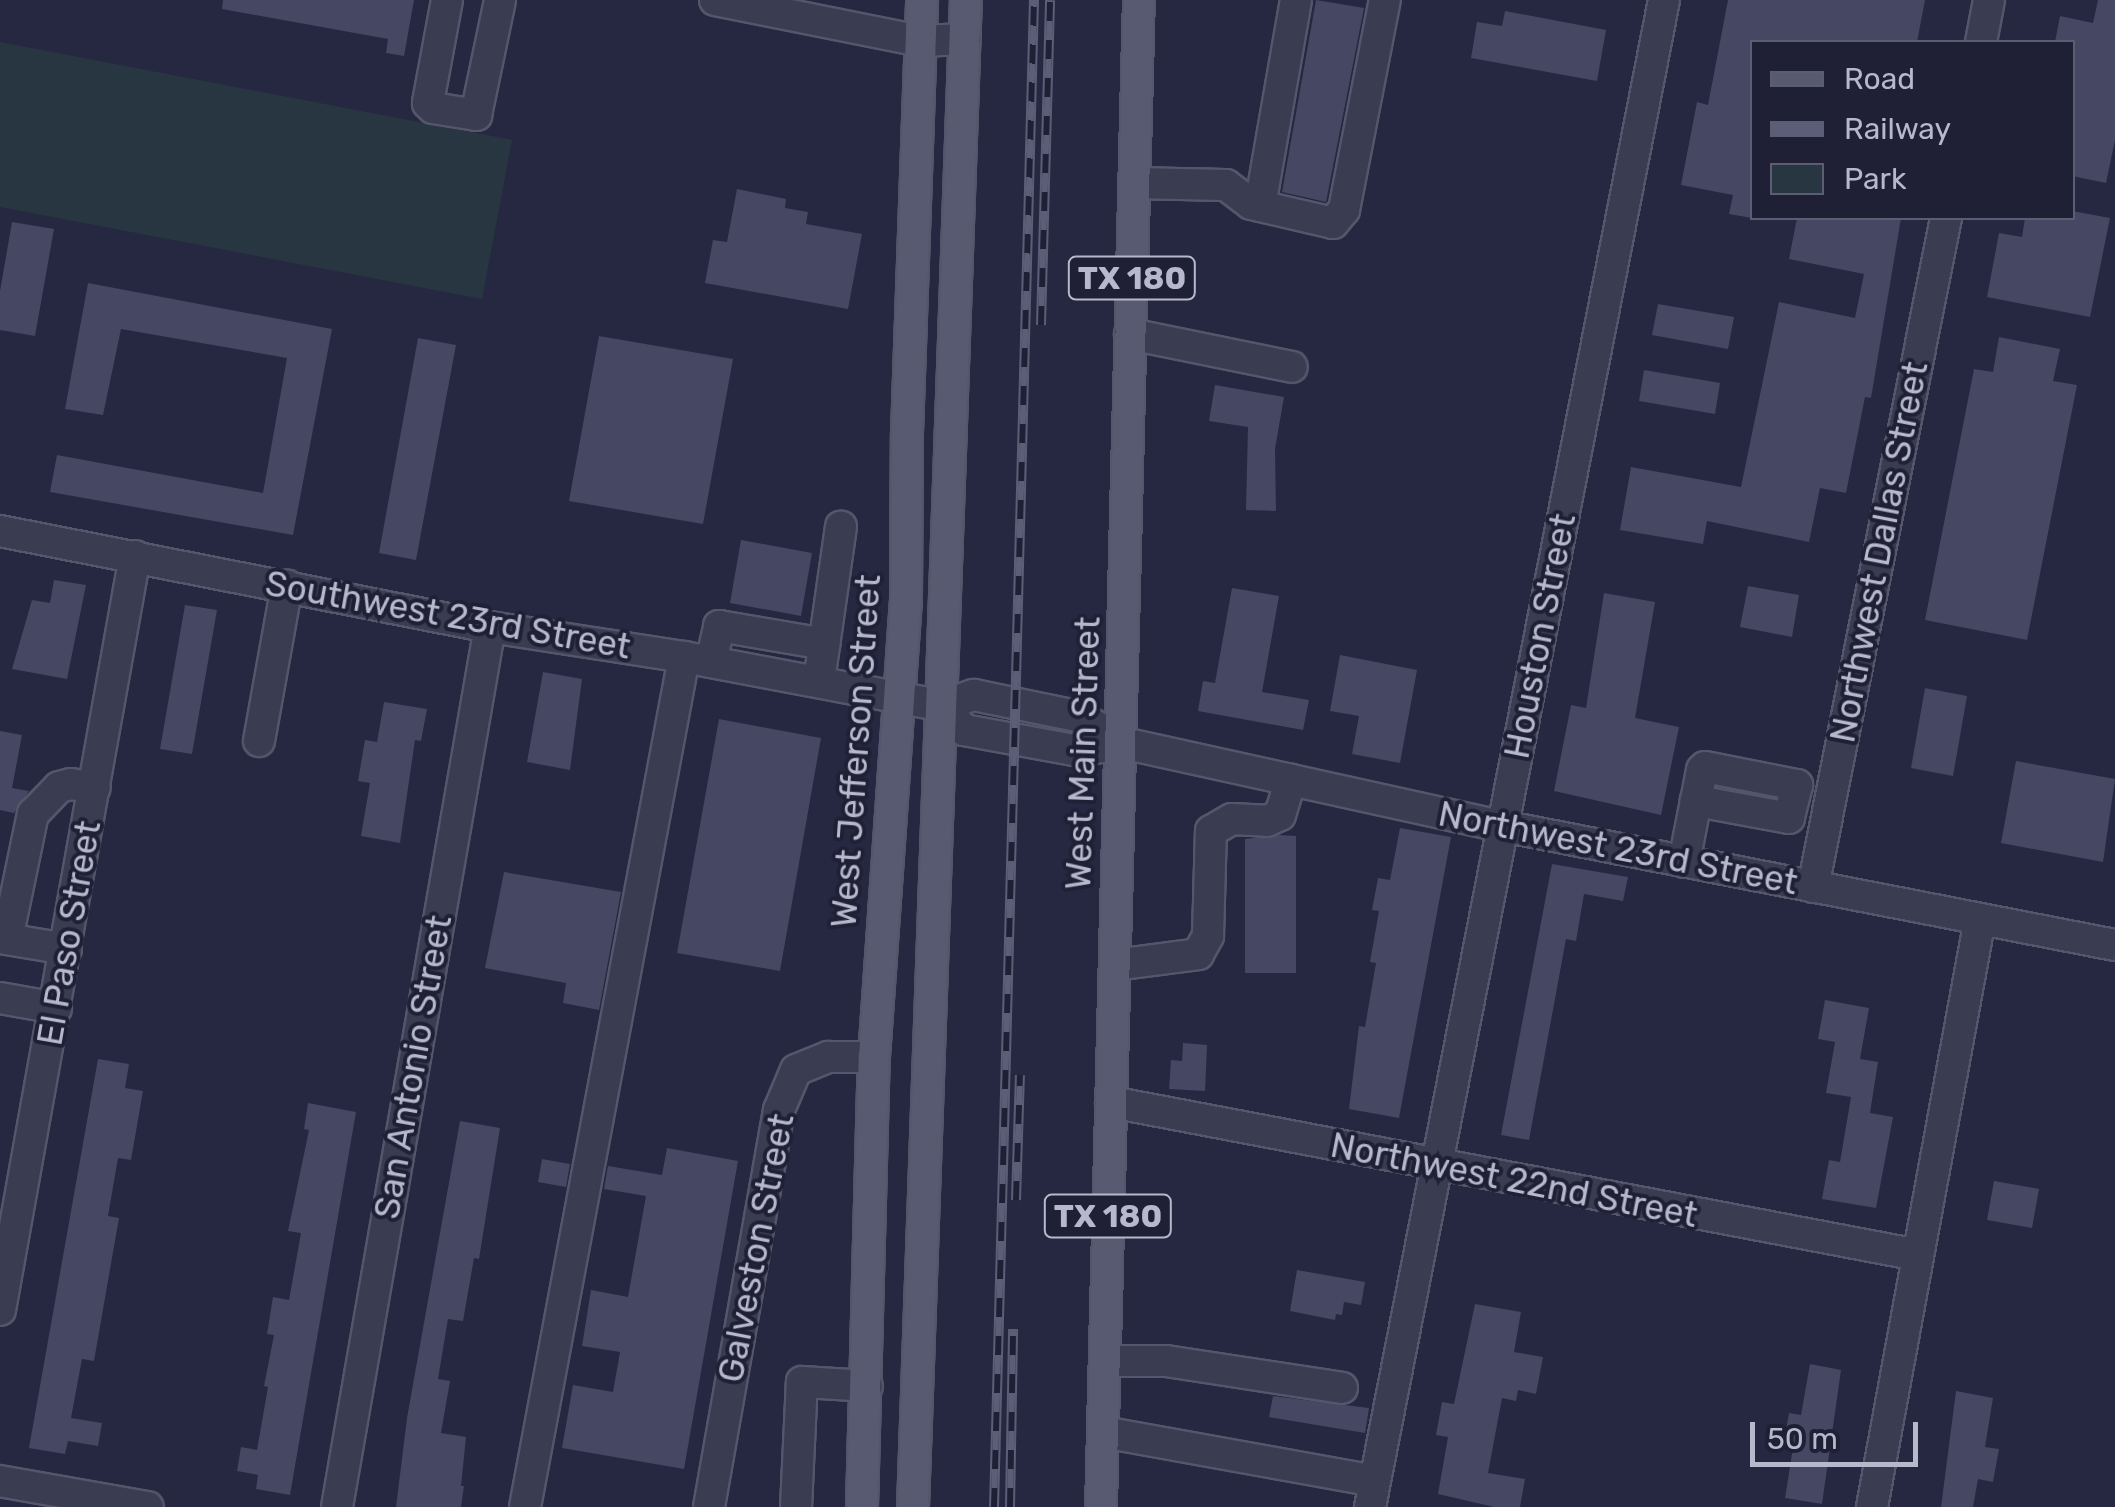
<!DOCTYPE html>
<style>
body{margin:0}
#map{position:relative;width:2115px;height:1507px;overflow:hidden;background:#262841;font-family:Rubik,sans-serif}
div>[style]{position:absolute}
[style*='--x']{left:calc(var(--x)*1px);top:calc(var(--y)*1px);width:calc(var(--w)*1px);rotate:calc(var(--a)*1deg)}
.green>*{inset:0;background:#283642}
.building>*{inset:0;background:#454763}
.roads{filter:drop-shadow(2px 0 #55566b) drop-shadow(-2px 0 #55566b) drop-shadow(0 2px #55566b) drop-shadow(0 -2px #55566b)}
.minor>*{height:30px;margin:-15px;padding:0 15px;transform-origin:15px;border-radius:15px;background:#3a3c51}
.major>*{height:30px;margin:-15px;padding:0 15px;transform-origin:15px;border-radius:15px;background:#585a71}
.rail>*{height:10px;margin-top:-5px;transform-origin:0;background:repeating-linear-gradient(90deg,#1f2036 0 19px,#5c5e78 0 38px);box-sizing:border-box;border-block:2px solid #5c5e78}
span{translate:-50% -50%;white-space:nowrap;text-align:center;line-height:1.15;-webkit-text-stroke:8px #1f2036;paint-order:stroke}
.shield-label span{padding:2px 8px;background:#1f2036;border:2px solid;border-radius:8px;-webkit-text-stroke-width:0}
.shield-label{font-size:32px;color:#b7b8cb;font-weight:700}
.street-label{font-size:35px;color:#b7b8cb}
.legend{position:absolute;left:1750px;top:40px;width:325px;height:180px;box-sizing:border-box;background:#1f2036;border:2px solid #5c5d72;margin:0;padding:12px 18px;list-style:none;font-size:30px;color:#b7b8cb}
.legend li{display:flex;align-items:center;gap:20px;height:50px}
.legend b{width:50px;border:2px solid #5c5d72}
.scale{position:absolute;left:1750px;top:1422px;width:168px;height:45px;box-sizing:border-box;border:5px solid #b7b8cb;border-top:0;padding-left:12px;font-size:30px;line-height:35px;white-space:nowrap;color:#b7b8cb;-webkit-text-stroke:8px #1f2036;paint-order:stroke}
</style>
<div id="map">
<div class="green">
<i style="clip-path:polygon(0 42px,512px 140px,482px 299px,0 207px)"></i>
</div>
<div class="building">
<i style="clip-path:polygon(223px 0,414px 0,404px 56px,386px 53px,388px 39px,222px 9px)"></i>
<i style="clip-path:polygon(1316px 0,1364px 8px,1326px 202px,1282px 192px)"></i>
<i style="clip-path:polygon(1728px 0,1925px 0,1917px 42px,1752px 42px,1752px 218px,1729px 214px,1733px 195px,1681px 185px,1697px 102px,1708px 105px)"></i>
<i style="clip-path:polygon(2098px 0,2115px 0,2115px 140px,2106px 183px,2072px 176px,2072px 42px,2055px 42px,2060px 16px,2093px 23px)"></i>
<i style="clip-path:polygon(1505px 11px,1606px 30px,1597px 81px,1471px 58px,1477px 22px,1502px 26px)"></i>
<i style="clip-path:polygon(737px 189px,786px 199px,785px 208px,808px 212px,806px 224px,862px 234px,848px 309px,705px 283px,713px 240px,727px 242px)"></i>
<i style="clip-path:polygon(2072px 211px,2110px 218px,2090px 317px,1987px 297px,1999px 233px,2022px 237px,2025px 218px,2072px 218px)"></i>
<i style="clip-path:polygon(1797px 218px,1901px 218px,1871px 398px,1865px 397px,1846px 493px,1820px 488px,1809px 542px,1707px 521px,1703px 544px,1620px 530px,1631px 467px,1741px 487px,1779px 302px,1855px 318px,1864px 274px,1789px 259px)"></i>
<i style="clip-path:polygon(12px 222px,54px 229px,35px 336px,0 330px,0 291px)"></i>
<i style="clip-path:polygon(88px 283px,332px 329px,293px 535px,50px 492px,57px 455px,263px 493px,287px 358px,121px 329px,103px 415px,65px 409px)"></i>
<i style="clip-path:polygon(1658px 304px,1734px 317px,1728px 349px,1652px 335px)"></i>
<i style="clip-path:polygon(599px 336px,733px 359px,703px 524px,569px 501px)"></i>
<i style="clip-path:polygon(1999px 337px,2060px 349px,2053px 381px,2077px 385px,2027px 640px,1925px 620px,1974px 369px,1993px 372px)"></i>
<i style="clip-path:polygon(418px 338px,456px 345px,416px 560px,379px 553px)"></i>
<i style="clip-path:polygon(1644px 370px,1720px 383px,1715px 414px,1639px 401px)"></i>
<i style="clip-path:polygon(1215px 385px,1284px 397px,1275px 449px,1276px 511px,1246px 510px,1248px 427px,1209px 421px)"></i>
<i style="clip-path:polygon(741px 540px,812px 553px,801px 616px,730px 603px)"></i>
<i style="clip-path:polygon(54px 580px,86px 585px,67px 679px,12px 669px,32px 600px,50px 603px)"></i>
<i style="clip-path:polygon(1748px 586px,1799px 595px,1792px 637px,1740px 627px)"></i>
<i style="clip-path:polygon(1232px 588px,1279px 596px,1262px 692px,1309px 700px,1303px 730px,1198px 711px,1203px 681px,1215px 683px)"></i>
<i style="clip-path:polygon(1604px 593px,1655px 602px,1635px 718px,1679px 727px,1661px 815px,1554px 791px,1571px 705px,1586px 708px)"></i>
<i style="clip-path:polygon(185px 605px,217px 610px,192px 754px,160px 749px)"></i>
<i style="clip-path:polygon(1340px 655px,1417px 670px,1400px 763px,1352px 754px,1359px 716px,1330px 711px)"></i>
<i style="clip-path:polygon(543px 672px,582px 679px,570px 770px,527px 762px)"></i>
<i style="clip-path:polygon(1925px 688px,1967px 696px,1953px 776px,1911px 768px)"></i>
<i style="clip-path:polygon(384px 702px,427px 709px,421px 741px,415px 740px,400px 843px,361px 836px,370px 783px,358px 781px,365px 740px,377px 742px)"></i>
<i style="clip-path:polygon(719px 719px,821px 738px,780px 971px,677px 953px)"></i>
<i style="clip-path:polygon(0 731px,22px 735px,12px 788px,29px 791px,14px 813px,0 810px)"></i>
<i style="clip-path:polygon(2016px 761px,2115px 779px,2103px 862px,2001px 843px)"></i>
<i style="clip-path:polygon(1400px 828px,1451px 837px,1399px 1118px,1349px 1109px,1359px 1026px,1365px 1027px,1376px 963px,1370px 962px,1379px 911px,1372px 910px,1378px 878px,1390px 880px)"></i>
<i style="clip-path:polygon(1280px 835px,1296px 836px,1296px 973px,1245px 973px,1245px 839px)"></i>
<i style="clip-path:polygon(1552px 864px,1628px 877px,1623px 901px,1584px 894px,1576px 941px,1566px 939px,1529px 1140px,1501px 1135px)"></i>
<i style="clip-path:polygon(504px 872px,621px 892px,599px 1010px,563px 1003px,566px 983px,485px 968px)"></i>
<i style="clip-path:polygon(1825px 1000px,1869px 1008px,1860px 1059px,1878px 1062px,1870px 1113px,1893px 1117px,1876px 1208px,1822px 1199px,1829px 1160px,1840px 1162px,1851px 1097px,1826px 1093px,1835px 1042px,1818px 1039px)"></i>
<i style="clip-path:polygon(1183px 1043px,1207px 1045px,1205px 1091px,1169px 1089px,1171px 1060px,1182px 1061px)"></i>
<i style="clip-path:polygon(98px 1059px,129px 1064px,125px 1088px,143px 1091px,131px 1160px,118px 1158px,108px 1216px,119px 1218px,94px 1361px,82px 1359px,71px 1418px,102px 1423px,98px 1446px,68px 1441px,65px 1454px,29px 1448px)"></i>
<i style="clip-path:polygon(308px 1103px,356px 1112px,290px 1495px,256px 1489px,258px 1475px,237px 1471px,241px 1447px,257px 1450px,268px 1387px,264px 1386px,274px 1335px,267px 1334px,273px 1297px,289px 1300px,301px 1233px,288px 1231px,309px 1130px,304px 1129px)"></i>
<i style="clip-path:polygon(460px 1121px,500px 1128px,479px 1259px,474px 1258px,463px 1321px,448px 1319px,438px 1379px,450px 1381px,441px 1433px,466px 1437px,461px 1486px,464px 1486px,461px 1507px,396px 1507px,407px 1418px)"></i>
<i style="clip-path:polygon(667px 1148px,738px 1161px,684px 1469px,562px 1448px,573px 1385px,613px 1392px,620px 1352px,582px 1346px,591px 1290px,628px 1297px,646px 1196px,604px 1189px,608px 1166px,662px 1175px)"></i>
<i style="clip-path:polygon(542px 1159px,570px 1164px,566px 1187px,538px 1182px)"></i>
<i style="clip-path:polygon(1994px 1181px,2039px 1189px,2032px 1228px,1987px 1220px)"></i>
<i style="clip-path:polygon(1297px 1270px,1365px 1282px,1361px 1305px,1344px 1302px,1342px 1315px,1336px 1314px,1335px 1320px,1290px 1311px)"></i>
<i style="clip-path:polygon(1475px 1304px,1521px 1312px,1514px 1352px,1543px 1357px,1536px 1394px,1518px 1390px,1516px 1401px,1502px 1398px,1488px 1473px,1525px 1479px,1520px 1507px,1494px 1507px,1438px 1494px,1448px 1437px,1436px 1435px,1442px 1402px,1454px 1404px)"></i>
<i style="clip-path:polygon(1810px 1364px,1841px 1370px,1822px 1504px,1785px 1498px,1793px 1448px,1783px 1447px,1789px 1413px,1801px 1415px)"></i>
<i style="clip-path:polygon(1956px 1391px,1993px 1398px,1985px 1447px,1999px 1449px,1993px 1482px,1978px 1479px,1973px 1507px,1941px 1507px)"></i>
<i style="clip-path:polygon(1273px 1396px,1369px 1408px,1365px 1433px,1269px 1417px)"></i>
</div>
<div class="roads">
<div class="minor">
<i style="--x:447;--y:0;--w:105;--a:100.5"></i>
<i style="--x:428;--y:103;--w:7;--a:45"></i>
<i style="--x:433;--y:108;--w:44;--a:9.2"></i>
<i style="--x:476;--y:115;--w:117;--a:-78.2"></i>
<i style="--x:715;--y:0;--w:210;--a:11.3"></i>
<i style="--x:921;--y:41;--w:44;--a:-2.6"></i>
<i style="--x:1981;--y:42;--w:43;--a:-79.2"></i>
<i style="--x:1134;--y:183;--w:92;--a:1.2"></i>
<i style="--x:1226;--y:185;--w:31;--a:37"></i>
<i style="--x:1251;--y:204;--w:84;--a:13"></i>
<i style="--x:1333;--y:223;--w:17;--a:-50"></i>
<i style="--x:1344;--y:210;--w:214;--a:-79"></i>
<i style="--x:1260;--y:206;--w:209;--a:-80.1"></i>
<i style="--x:1130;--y:334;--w:165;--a:11.5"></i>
<i style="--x:0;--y:531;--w:499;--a:11.1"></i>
<i style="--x:490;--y:627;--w:196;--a:8.8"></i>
<i style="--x:684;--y:657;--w:264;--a:10.7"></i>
<i style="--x:943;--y:706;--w:33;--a:-20"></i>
<i style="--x:974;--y:695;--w:109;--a:11.6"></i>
<i style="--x:1081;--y:717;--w:49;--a:31.8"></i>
<i style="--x:1123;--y:743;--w:388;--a:12.4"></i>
<i style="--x:1502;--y:826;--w:624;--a:10.99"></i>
<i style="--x:711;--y:662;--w:37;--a:-77"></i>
<i style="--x:719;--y:626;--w:107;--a:9.7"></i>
<i style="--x:819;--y:681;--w:156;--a:-81.9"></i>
<i style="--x:943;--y:706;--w:32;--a:49"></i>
<i style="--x:964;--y:730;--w:117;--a:10.3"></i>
<i style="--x:1079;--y:751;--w:45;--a:-10.3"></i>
<i style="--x:259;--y:741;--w:158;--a:-79.8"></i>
<i style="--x:1684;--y:862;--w:62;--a:-78.9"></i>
<i style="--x:1696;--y:801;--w:32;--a:-79"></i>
<i style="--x:1702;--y:770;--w:4;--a:-45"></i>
<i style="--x:1705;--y:767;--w:94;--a:11.1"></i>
<i style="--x:1797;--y:785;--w:34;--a:104"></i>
<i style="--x:1789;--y:818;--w:95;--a:-169.6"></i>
<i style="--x:1813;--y:887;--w:682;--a:-78.76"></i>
<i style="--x:0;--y:938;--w:67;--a:9.5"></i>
<i style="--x:7;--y:939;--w:128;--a:-78.3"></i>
<i style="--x:33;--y:814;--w:37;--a:-46"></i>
<i style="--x:59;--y:787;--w:12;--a:-14"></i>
<i style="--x:71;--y:784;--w:24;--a:9"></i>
<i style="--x:1115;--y:965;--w:84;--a:-7.5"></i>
<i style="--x:1198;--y:954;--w:21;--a:-61"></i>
<i style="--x:1208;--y:936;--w:105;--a:-88.4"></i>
<i style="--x:1211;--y:831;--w:24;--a:-30"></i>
<i style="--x:1232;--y:819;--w:35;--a:3"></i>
<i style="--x:1267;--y:821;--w:14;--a:-25"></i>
<i style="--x:1280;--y:815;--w:37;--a:-73"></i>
<i style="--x:0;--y:998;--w:57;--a:10.1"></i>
<i style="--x:1111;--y:1102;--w:821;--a:10.74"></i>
<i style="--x:0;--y:1310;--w:766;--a:-79.85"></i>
<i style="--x:1105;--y:1361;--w:61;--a:0"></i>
<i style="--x:1166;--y:1361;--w:178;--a:8.7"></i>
<i style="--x:1103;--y:1432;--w:275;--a:10.2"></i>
<i style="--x:0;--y:1481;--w:150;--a:10"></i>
<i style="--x:337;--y:1507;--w:893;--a:-80.14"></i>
<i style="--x:525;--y:1507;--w:865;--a:-79.4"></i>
<i style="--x:709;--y:1507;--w:403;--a:-80"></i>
<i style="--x:779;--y:1110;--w:43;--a:-67"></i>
<i style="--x:796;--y:1070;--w:35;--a:-22"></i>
<i style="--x:828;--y:1057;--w:46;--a:0"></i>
<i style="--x:796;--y:1507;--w:125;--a:-87.3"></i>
<i style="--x:802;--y:1382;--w:65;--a:3.5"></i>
<i style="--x:1370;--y:1507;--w:1535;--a:-78.96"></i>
<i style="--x:1872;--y:1507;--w:598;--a:-79.59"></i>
</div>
<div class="major">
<i style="--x:862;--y:1507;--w:450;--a:-88.5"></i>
<i style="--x:874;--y:1057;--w:457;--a:-86"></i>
<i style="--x:906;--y:601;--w:168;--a:-89.7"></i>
<i style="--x:907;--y:433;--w:433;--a:-88"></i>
<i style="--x:913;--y:1507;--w:1508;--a:-87.99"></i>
<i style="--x:1101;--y:1507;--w:1507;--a:-88.56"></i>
</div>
</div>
<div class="rail">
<i style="--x:1041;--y:325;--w:325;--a:-88.4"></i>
<i style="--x:1016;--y:1200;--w:125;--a:-88.2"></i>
<i style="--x:994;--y:1507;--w:1508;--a:-88.48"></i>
<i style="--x:1010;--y:1507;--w:178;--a:-89"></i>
</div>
<div class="shield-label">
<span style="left:1132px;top:278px">TX 180</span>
<span style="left:1108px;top:1216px">TX 180</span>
</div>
<div class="street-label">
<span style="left:1879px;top:552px;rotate:-79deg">Northwest Dallas Street</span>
<span style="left:448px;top:615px;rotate:10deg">Southwest 23rd Street</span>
<span style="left:1540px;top:636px;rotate:-79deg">Houston Street</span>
<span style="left:856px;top:751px;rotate:-86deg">West Jefferson Street</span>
<span style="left:1083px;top:753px;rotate:-88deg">West Main Street</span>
<span style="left:1618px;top:848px;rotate:11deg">Northwest 23rd Street</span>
<span style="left:69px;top:933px;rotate:-80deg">El Paso Street</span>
<span style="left:413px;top:1067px;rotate:-80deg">San Antonio Street</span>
<span style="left:1514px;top:1180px;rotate:11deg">Northwest 22nd Street</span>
<span style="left:756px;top:1248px;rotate:-79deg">Galveston Street</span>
</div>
<ul class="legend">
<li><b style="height:12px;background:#585a71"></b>Road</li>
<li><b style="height:12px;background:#5c5e78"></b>Railway</li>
<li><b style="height:28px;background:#283642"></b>Park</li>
</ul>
<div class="scale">50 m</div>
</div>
